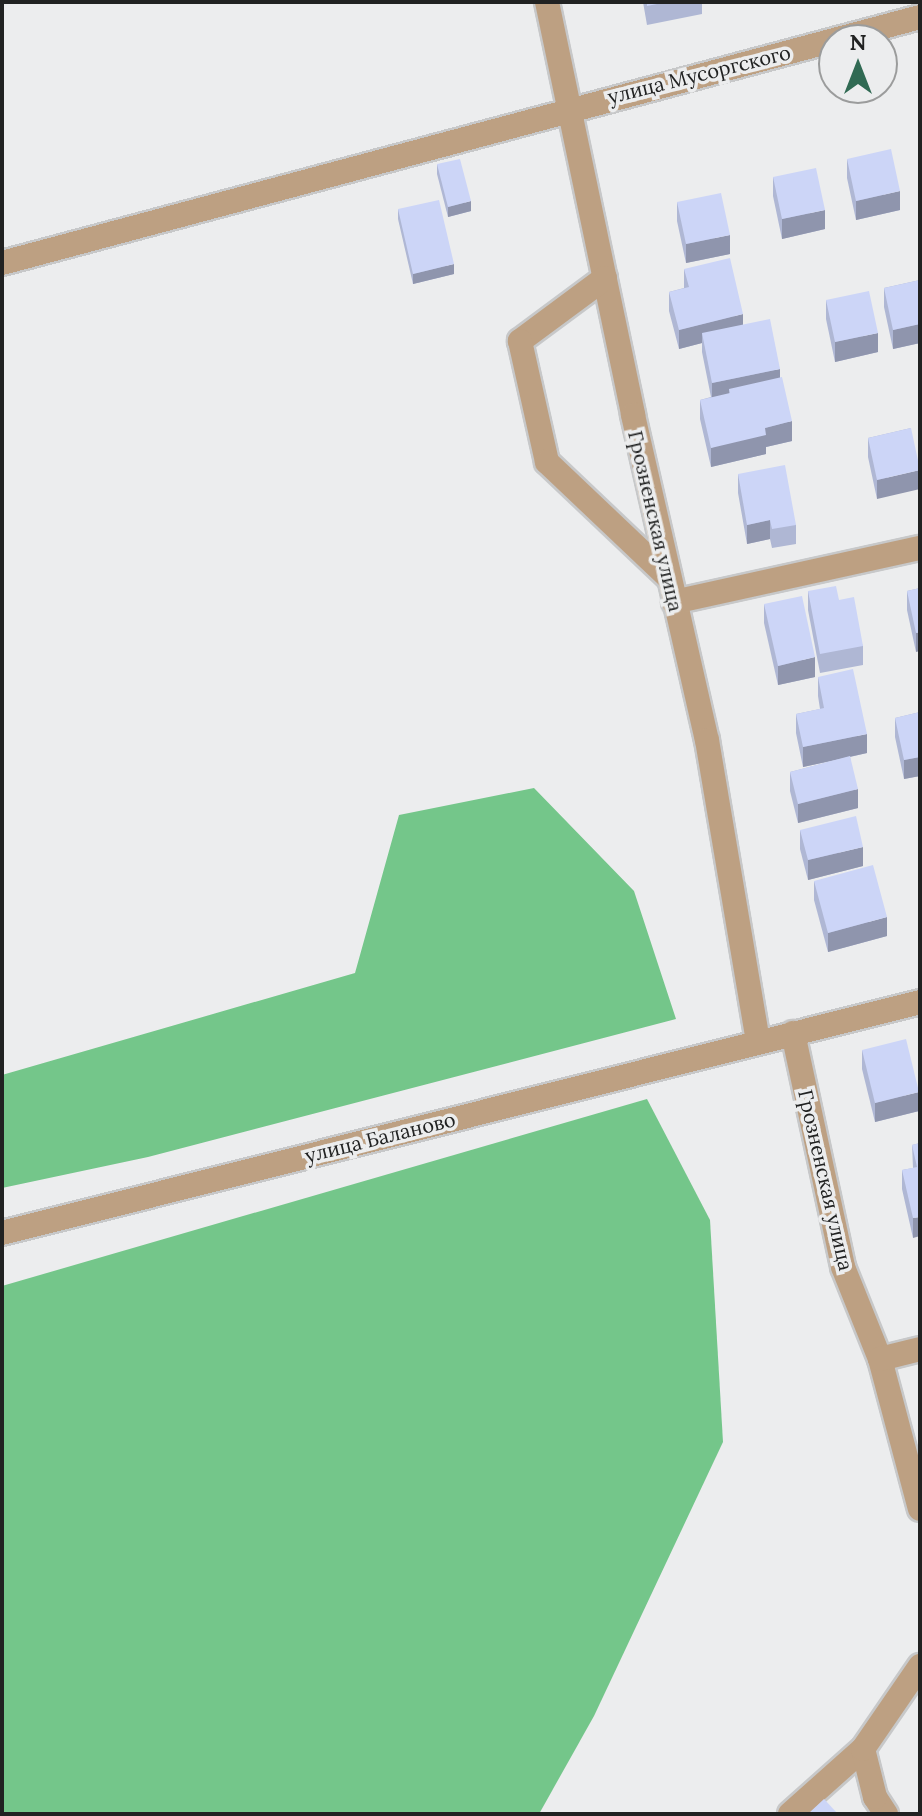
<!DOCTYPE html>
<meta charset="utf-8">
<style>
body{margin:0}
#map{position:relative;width:922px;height:1816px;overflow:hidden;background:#ecedee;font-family:Lora,serif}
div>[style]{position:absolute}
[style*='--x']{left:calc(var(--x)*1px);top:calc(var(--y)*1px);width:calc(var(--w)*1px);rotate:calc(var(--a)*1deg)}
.forest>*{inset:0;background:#74c68a}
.roads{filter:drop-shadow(2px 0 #c7c8c9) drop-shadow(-2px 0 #c7c8c9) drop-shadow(0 2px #c7c8c9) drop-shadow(0 -2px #c7c8c9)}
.minor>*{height:24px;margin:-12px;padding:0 12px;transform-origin:12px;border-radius:12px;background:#bda082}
.wall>*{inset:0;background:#afb7d4}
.shaded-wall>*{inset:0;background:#8f95ad}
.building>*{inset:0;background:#ccd5f7}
span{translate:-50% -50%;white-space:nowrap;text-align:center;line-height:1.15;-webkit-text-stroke:7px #ecedee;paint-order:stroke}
.street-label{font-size:20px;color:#212222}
.frame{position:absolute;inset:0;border:4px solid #212222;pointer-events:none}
.north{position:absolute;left:818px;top:24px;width:80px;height:80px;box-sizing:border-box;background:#ecedee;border:2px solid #9b9c9c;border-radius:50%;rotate:0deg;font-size:22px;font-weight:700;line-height:32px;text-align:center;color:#212222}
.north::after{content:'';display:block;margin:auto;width:28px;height:36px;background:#306a53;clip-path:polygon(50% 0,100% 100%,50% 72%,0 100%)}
</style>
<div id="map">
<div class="forest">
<i style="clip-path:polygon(534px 788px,634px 891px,676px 1019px,148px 1157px,2px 1188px,2px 1075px,355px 973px,399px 815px)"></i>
<i style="clip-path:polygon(647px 1099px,710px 1220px,723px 1442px,594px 1716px,539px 1814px,2px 1814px,2px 1286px)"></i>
</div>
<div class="roads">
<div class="minor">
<i style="--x:547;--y:2;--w:422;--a:78.2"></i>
<i style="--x:633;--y:415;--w:333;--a:77.2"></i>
<i style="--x:707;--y:740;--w:304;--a:80.4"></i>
<i style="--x:2;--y:263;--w:950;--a:-15"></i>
<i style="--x:605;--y:278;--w:106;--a:143.5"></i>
<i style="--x:520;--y:341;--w:124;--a:77.4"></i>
<i style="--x:547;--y:462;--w:167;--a:43.5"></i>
<i style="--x:674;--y:602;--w:252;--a:-12.4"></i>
<i style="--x:793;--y:1033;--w:239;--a:77.9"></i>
<i style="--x:843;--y:1267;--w:99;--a:68.1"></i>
<i style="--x:880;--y:1359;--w:155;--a:75.1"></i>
<i style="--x:2;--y:1233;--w:947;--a:-14.12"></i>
<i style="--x:880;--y:1359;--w:41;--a:-14"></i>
<i style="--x:790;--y:1814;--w:98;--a:-41.7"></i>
<i style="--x:886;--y:1814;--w:20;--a:-123"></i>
<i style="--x:875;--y:1797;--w:49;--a:-104"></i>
<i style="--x:863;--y:1749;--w:101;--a:-55.5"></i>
</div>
</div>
<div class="wall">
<i style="clip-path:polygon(643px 2px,702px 2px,702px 14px,647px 25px)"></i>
<i style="clip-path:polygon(847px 159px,900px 210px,856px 220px,847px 178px)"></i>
<i style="clip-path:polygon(437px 164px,471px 211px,448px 217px,437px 174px)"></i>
<i style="clip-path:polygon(773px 177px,825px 229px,782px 239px,773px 196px)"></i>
<i style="clip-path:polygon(677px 202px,730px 254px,686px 263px,677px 221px)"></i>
<i style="clip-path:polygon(398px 209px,454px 274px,413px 284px,398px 219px)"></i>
<i style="clip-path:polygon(684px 269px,743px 325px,780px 377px,792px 441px,766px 447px,766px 454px,711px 467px,700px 419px,700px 400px,711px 397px,702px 352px,702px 343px,679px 349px,669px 311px,669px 292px,684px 288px)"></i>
<i style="clip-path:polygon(920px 280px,920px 343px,893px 349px,884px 307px,884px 288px)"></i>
<i style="clip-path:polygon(826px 300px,878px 352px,835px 362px,826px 319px)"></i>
<i style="clip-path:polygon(911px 428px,877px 499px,868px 457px,868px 438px)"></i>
<i style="clip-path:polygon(738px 474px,796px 525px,796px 544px,772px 548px,770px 539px,747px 544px,738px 493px)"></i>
<i style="clip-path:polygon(920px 588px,916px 652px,907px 610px,907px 591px)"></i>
<i style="clip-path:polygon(808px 591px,839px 600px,863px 646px,863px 665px,820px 673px,808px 610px)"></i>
<i style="clip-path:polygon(764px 604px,815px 677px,778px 685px,764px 623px)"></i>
<i style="clip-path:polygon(818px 677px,867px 753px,850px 757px,858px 808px,798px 823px,790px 791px,790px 772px,841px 759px,803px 767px,796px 733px,796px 714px,820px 709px,818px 696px)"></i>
<i style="clip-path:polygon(920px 712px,920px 776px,904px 779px,895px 737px,895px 718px)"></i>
<i style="clip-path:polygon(800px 830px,863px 866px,808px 880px,800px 849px)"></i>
<i style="clip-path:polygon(814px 881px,887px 936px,828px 952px,814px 900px)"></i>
<i style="clip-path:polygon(862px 1050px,919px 1111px,875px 1122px,862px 1069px)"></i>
<i style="clip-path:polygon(920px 1143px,913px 1238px,902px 1189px,902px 1170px,913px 1168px,912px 1145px)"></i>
</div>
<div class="shaded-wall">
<i style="clip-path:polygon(900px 191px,900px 210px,856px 220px,856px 201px)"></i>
<i style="clip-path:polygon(471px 201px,471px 211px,448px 217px,448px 207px)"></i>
<i style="clip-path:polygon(825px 210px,825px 229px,782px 239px,782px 219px)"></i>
<i style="clip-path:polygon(730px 235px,730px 254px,686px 263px,686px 244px)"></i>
<i style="clip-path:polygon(454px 264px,454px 274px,413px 284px,413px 274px)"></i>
<i style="clip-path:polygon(743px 314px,743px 333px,702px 333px,702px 343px,679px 349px,679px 330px)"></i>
<i style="clip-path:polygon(920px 324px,920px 343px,893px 349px,893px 330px)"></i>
<i style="clip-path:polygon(878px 333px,878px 352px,835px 362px,835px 342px)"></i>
<i style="clip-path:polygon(780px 369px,780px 388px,729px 389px,729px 399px,712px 402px,712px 383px)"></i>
<i style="clip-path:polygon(792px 421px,792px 441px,766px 447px,766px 454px,711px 467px,711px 448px,765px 428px)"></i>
<i style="clip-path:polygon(920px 470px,920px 489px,877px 499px,877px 480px)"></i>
<i style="clip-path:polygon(770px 520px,770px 539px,747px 544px,747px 525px)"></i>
<i style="clip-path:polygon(920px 632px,920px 651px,916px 652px,916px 633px)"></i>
<i style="clip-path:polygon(815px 657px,815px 677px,778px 685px,778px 666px)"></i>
<i style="clip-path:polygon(867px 734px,867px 753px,803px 767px,803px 747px)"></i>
<i style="clip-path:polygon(920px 757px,920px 776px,904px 779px,904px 760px)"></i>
<i style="clip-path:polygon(858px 789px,858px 808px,798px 823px,798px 804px)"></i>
<i style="clip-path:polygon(863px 847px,863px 866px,808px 880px,808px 860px)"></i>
<i style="clip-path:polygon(887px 917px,887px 936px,828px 952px,828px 933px)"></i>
<i style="clip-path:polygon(919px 1092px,919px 1111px,875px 1122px,875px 1103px)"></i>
<i style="clip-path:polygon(920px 1217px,920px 1236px,913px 1238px,913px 1218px)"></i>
</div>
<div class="building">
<i style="clip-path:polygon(647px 2px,667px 2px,647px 6px)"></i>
<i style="clip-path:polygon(891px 149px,900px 191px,856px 201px,847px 159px)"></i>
<i style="clip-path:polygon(460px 159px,471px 201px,448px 207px,437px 164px)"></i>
<i style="clip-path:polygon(816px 168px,825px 210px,782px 219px,773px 177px)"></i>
<i style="clip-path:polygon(721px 193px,730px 235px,686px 244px,677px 202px)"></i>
<i style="clip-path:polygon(439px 200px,454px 264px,413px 274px,398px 209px)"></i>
<i style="clip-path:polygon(730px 258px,743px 314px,679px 330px,669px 292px,689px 287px,684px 269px)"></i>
<i style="clip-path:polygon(920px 280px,920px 324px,893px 330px,884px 288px)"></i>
<i style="clip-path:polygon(869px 291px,878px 333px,835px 342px,826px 300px)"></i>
<i style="clip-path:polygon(770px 319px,780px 369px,712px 383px,702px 333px)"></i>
<i style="clip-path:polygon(782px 377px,792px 421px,765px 428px,766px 435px,711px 448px,700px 400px,730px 393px,729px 389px)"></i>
<i style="clip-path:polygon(911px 428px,920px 470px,877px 480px,868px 438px)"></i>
<i style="clip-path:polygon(785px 465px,796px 525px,772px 529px,770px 520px,747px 525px,738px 474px)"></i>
<i style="clip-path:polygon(836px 586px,839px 600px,854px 597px,863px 646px,820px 654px,808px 591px)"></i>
<i style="clip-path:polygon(920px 588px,920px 632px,916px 633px,907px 591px)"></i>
<i style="clip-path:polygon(802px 596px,815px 657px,778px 666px,764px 604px)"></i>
<i style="clip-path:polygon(853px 669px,867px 734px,803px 747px,796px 714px,824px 708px,818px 677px)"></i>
<i style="clip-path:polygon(920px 712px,920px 757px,904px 760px,895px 718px)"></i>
<i style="clip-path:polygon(850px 756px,858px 789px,798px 804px,790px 772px)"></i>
<i style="clip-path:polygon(856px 816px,863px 847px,808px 860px,800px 830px)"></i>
<i style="clip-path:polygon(873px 865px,887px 917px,828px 933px,814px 881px)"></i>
<i style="clip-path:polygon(906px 1039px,919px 1092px,875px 1103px,862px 1050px)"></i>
<i style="clip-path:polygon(920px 1143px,920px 1217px,913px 1218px,902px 1170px,917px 1167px,912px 1145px)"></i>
<i style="clip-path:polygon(824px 1799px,838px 1814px,808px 1814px)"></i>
</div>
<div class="street-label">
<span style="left:699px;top:74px;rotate:-14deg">улица Мусоргского</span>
<span style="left:656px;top:521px;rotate:77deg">Грозненская улица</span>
<span style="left:380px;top:1137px;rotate:-14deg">улица Баланово</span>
<span style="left:826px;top:1180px;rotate:77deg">Грозненская улица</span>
</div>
<div class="frame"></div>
<div class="north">N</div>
</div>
